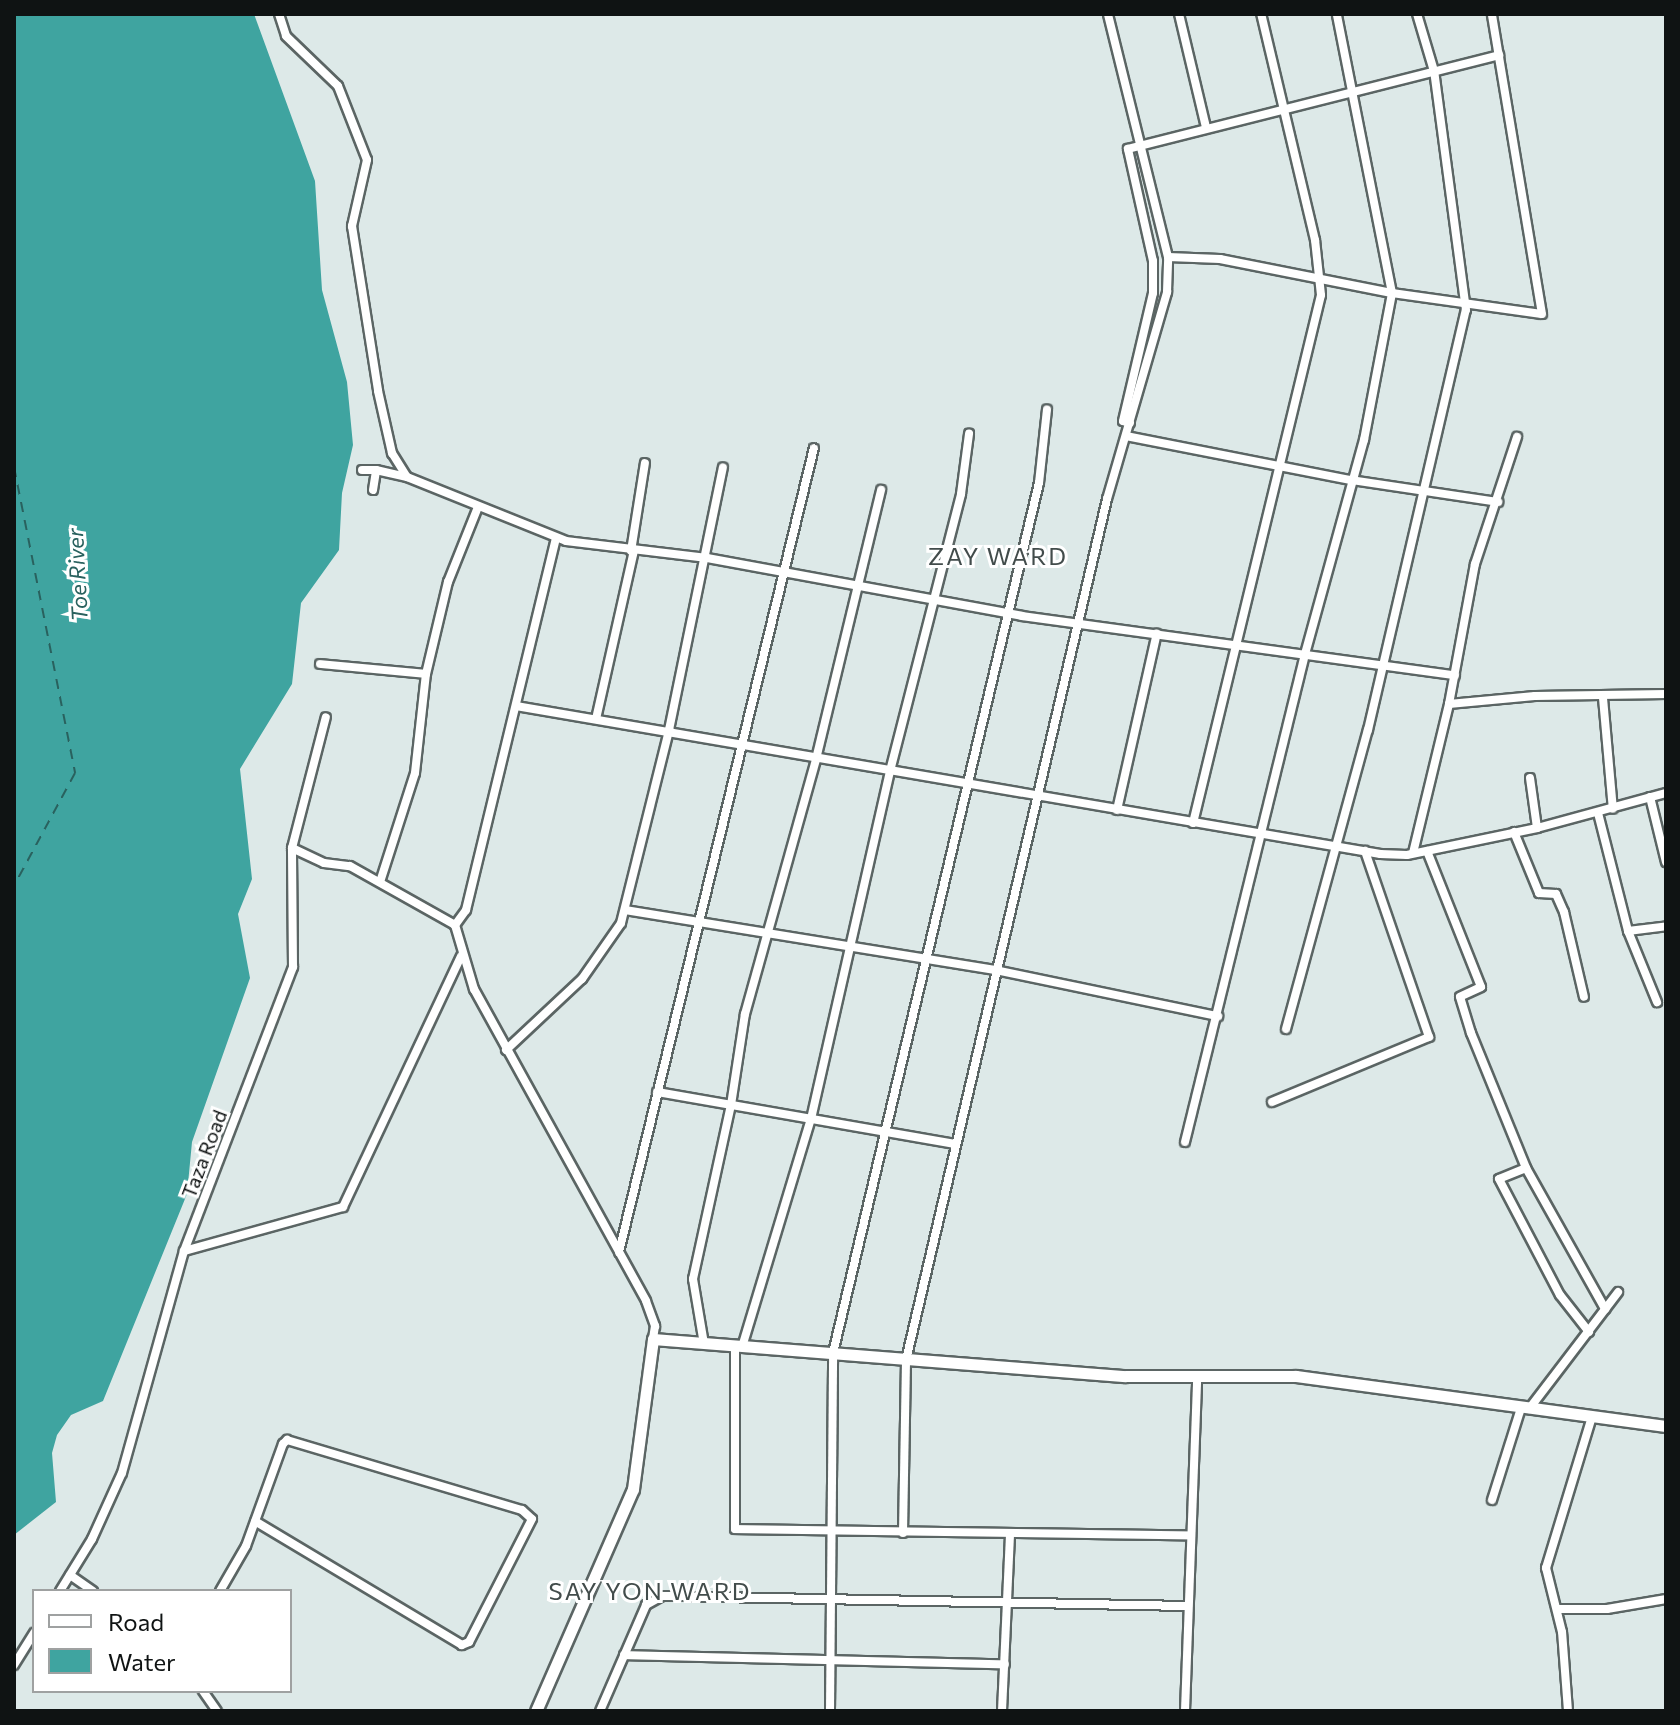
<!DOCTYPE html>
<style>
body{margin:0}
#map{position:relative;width:1680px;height:1725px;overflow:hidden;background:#dde9e8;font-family:Commissioner,sans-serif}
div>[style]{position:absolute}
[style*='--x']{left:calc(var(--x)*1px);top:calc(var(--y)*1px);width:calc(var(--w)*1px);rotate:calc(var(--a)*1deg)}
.water>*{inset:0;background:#3fa4a0}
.ferry>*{height:2px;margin-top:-1px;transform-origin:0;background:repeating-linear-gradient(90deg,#29615e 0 10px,transparent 0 18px)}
.roads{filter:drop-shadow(2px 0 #5b6564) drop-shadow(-2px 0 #5b6564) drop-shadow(0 2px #5b6564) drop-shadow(0 -2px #5b6564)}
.minor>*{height:8px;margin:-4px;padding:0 4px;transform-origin:4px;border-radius:4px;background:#fff}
.tertiary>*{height:11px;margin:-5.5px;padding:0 5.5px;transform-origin:5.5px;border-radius:5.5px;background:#fff}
span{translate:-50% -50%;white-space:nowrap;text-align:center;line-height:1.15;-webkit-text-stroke:6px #fff;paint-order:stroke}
.street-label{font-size:20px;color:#0f1313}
.water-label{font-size:22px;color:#29615e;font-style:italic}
.quarter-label{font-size:24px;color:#424c4b;letter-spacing:2px}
.frame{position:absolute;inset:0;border:16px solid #0f1313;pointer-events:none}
.legend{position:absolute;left:32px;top:1589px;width:260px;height:104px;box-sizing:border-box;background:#fff;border:2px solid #9fa1a1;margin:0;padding:10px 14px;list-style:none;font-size:24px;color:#0f1313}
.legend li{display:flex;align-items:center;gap:16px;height:40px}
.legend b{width:40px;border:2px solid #9fa1a1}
</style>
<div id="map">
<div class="water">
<i style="clip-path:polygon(14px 14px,254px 14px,315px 181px,322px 290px,347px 382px,353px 445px,342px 493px,339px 550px,301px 603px,292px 684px,240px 769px,252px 879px,238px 914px,250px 978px,192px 1142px,187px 1194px,103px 1401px,71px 1415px,57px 1435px,52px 1453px,56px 1502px,14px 1535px)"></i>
</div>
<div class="ferry">
<i style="--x:14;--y:467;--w:312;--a:78.7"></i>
<i style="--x:75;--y:773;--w:128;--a:118.4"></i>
</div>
<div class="roads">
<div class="minor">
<i style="--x:279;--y:14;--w:23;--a:72"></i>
<i style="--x:286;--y:36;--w:72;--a:43.9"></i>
<i style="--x:338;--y:86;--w:79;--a:68.6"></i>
<i style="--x:367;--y:160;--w:68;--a:102.8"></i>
<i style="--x:352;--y:226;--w:167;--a:81"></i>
<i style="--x:378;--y:391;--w:64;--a:77.3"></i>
<i style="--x:392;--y:453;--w:28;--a:58"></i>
<i style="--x:407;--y:477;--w:171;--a:21.9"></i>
<i style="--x:566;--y:541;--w:142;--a:6.9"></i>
<i style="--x:707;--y:558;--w:320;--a:10.4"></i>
<i style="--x:1022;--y:616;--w:437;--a:7.8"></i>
<i style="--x:1179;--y:14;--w:116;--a:76.6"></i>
<i style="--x:1168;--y:257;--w:52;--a:2.2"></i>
<i style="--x:1220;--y:259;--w:175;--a:11.2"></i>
<i style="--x:1392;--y:293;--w:151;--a:8"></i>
<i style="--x:1542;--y:314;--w:304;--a:-99.5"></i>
<i style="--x:1130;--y:423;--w:7;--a:-164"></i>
<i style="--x:1123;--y:421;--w:131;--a:-76.8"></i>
<i style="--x:1153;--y:293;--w:32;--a:-90"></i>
<i style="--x:1153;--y:261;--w:115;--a:-102.6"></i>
<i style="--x:1128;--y:149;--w:383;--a:-14.2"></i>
<i style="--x:1126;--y:436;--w:229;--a:11.1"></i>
<i style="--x:1351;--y:480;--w:149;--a:8.5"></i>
<i style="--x:362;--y:470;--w:14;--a:0"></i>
<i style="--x:373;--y:490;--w:20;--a:-81"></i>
<i style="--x:376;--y:470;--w:32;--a:13"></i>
<i style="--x:556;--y:538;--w:383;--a:103.6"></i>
<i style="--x:466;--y:910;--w:19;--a:126"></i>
<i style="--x:455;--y:925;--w:67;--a:73.5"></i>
<i style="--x:474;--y:989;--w:356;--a:61.1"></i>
<i style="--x:646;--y:1301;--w:27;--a:70"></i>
<i style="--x:655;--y:1326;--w:13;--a:99"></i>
<i style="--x:631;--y:551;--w:89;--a:-81"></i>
<i style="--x:320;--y:664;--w:106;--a:5.4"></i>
<i style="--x:1603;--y:698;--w:111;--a:84.9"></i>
<i style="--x:1449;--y:704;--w:86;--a:-5.3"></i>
<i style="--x:1535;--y:696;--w:131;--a:-0.9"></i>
<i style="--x:516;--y:706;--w:877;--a:9.72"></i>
<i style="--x:1380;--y:854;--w:27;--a:2"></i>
<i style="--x:1407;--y:855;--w:133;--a:-11.7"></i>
<i style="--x:1537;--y:828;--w:134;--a:-15.2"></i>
<i style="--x:596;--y:719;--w:172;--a:-77.3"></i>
<i style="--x:1530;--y:778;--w:50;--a:82"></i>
<i style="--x:1650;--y:797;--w:67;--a:76.2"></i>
<i style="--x:1117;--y:810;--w:181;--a:-77.3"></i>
<i style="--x:1598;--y:813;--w:122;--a:75.7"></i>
<i style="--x:1628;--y:931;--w:77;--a:67.8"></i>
<i style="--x:1193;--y:823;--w:543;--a:-76.37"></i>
<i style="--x:1321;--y:295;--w:55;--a:-96.2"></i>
<i style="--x:1315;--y:240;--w:232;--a:-103.4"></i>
<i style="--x:1514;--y:832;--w:66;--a:67.7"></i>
<i style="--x:1539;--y:893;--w:17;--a:3"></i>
<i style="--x:1556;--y:894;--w:20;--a:66"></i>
<i style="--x:1564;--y:912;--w:87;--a:76.8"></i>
<i style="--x:292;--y:848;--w:35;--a:25"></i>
<i style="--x:324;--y:863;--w:26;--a:7"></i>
<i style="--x:350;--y:866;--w:120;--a:29.3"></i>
<i style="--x:1427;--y:851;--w:146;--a:68.3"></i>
<i style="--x:1481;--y:987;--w:23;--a:155"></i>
<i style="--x:1460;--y:997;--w:38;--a:73"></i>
<i style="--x:1471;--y:1033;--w:146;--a:67.8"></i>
<i style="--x:1526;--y:1168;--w:162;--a:60.7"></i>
<i style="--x:1413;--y:853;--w:153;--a:-76.4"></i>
<i style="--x:1449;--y:704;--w:142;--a:-79.5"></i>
<i style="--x:1475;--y:564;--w:134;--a:-71.7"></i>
<i style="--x:380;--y:882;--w:114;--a:-72.2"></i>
<i style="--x:415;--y:773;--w:100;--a:-83.7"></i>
<i style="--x:426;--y:674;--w:95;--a:-76.6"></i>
<i style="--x:448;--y:582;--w:81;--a:-68.2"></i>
<i style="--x:625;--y:910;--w:375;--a:9.2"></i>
<i style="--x:995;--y:970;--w:228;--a:11.7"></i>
<i style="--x:1628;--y:931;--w:38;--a:-7"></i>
<i style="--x:1286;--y:1029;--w:310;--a:-74.7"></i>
<i style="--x:1368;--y:730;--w:431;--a:-76.9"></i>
<i style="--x:1466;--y:310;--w:241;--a:-97.6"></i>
<i style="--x:1434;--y:71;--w:59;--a:-106.6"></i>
<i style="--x:506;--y:1050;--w:104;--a:-43.1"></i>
<i style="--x:582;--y:979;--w:68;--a:-55.1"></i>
<i style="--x:621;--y:923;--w:199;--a:-76"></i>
<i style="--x:669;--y:730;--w:268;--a:-78.4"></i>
<i style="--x:657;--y:1092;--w:303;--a:9.9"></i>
<i style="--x:1272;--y:1102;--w:170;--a:-22.5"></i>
<i style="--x:1429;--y:1037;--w:197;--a:-109"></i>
<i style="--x:1185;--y:1142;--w:503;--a:-76.18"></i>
<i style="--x:1305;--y:654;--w:222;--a:-74.6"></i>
<i style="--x:1364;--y:440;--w:150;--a:-79.2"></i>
<i style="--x:1392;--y:293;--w:284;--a:-101.2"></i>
<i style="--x:1526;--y:1168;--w:29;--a:158"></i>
<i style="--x:1499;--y:1179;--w:131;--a:62.3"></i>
<i style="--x:1560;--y:1295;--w:47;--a:51.9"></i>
<i style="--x:184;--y:1251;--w:165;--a:-15.5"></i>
<i style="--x:343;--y:1207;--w:277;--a:-64.8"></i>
<i style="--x:619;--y:1252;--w:827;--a:-76.37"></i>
<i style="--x:704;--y:1344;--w:66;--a:-99.6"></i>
<i style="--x:693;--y:1279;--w:178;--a:-77.7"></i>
<i style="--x:731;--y:1105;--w:92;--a:-81.3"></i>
<i style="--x:745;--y:1014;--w:265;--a:-74.4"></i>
<i style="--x:816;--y:759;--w:277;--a:-76.4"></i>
<i style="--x:735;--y:1346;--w:183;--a:90"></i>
<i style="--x:735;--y:1529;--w:456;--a:0.8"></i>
<i style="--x:742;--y:1347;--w:238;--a:-73.2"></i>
<i style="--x:811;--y:1119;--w:357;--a:-77.2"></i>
<i style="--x:890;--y:771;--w:286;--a:-75.6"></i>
<i style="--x:961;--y:494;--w:61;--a:-82.4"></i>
<i style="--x:1529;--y:1409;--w:147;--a:-52.7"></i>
<i style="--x:1492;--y:1500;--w:96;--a:-72.5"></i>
<i style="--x:903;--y:1533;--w:173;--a:-89"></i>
<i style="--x:906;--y:1360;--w:884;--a:-76.86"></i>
<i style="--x:1107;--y:499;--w:216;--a:-73.8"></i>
<i style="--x:1167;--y:292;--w:35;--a:-88"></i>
<i style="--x:1168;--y:257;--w:250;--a:-103.9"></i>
<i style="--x:70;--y:1575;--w:28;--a:35"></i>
<i style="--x:60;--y:1591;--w:61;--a:-58.4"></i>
<i style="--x:92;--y:1539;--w:72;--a:-65.6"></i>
<i style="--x:122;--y:1473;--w:230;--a:-74.4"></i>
<i style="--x:184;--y:1251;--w:304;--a:-69"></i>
<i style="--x:293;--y:967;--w:119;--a:-90.5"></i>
<i style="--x:292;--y:848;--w:135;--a:-75.5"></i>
<i style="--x:220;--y:1591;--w:52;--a:-60"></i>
<i style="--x:246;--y:1546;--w:109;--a:-70.1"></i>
<i style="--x:283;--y:1444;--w:6;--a:-45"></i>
<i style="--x:287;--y:1440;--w:245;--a:16.6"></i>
<i style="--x:522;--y:1510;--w:13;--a:42"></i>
<i style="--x:532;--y:1519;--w:138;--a:117.1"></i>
<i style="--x:469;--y:1642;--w:8;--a:157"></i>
<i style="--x:462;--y:1645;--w:241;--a:-149.1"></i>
<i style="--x:1557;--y:1609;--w:50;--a:0"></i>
<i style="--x:1607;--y:1609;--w:60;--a:-9.6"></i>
<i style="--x:624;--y:1655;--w:381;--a:1.4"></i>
<i style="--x:14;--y:1665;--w:38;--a:-58"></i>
<i style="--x:203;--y:1691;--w:24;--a:55"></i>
<i style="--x:600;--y:1711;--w:116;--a:-66.5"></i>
<i style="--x:646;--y:1605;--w:18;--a:-29"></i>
<i style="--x:662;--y:1596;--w:526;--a:1.09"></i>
<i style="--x:830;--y:1711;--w:358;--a:-89.5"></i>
<i style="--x:833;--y:1353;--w:894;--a:-76.68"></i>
<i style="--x:1039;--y:483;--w:74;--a:-83.8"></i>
<i style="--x:1002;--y:1711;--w:178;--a:-87.4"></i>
<i style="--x:1185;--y:1711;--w:335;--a:-87.9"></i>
<i style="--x:1568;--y:1711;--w:79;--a:-94.3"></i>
<i style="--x:1562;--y:1632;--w:66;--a:-104"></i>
<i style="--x:1546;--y:1568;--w:158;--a:-73.1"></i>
</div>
<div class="tertiary">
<i style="--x:536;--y:1711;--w:242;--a:-66.4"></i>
<i style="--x:633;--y:1489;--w:151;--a:-82.4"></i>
<i style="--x:653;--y:1339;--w:474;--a:4.5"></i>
<i style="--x:1126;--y:1376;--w:170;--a:0"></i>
<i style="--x:1296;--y:1376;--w:373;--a:7.7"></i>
</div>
</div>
<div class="street-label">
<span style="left:204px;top:1154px;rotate:-69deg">Taza Road</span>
</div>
<div class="water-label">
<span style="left:77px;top:575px;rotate:-93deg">Toe River</span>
</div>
<div class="quarter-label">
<span style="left:998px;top:556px">ZAY WARD</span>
<span style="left:650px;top:1591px">SAY YON WARD</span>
</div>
<div class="frame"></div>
<ul class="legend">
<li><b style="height:10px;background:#fff"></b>Road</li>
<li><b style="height:22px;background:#3fa4a0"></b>Water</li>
</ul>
</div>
